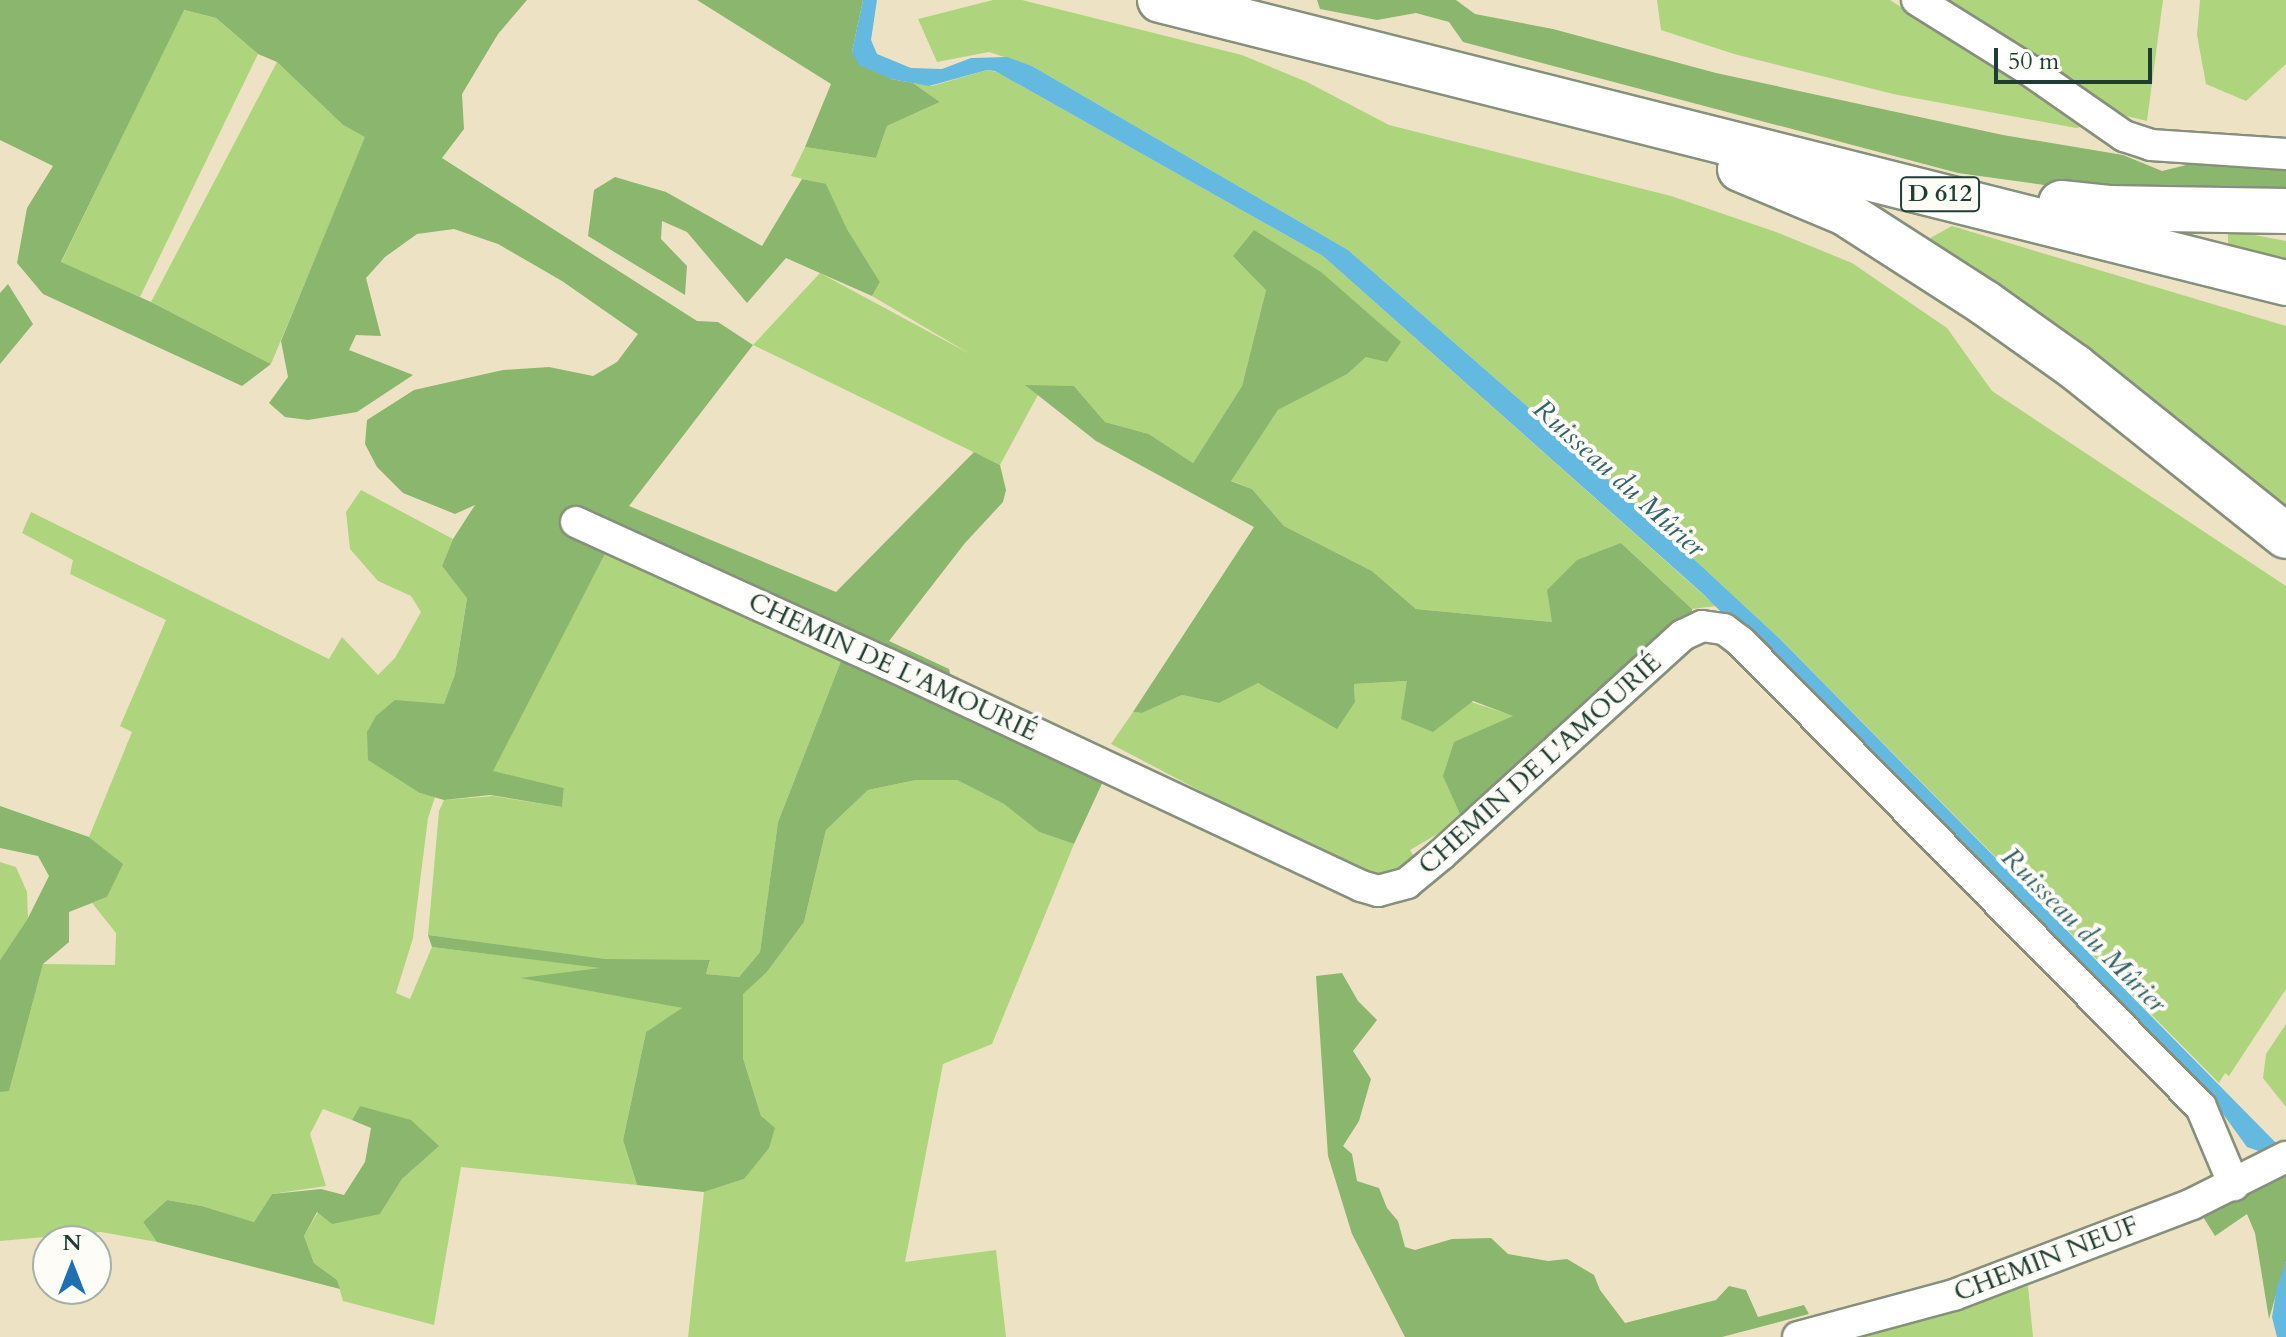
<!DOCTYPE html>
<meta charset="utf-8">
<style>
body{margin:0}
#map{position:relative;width:2286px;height:1337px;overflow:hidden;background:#ede3c4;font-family:Cardo,serif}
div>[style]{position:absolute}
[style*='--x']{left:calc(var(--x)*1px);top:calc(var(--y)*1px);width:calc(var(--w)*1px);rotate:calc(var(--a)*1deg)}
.green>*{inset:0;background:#afd47e}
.forest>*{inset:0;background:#8bb66d}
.water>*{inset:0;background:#63b9e0}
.roads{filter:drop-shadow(2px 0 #86907c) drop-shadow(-2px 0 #86907c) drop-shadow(0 2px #86907c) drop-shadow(0 -2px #86907c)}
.minor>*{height:30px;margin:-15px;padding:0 15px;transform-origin:15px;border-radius:15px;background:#fff}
.highway>*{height:44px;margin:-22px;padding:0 22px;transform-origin:22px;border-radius:22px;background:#fff}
span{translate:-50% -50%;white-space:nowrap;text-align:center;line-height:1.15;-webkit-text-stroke:8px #fdfcf7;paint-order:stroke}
.shield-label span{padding:2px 6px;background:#fdfcf7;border:2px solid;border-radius:6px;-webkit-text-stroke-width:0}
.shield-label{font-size:24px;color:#1f3d34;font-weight:700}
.street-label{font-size:26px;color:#1f3d34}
.water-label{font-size:28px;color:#336268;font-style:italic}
.north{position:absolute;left:32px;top:1225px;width:80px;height:80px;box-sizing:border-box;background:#fdfcf7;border:2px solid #a4b0a9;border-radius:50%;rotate:0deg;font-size:22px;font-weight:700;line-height:32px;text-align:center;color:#1f3d34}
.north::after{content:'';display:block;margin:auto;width:28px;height:36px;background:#1f6fb2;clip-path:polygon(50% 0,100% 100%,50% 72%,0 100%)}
.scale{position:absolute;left:1994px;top:48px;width:158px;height:36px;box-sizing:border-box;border:4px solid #1f3d34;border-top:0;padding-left:10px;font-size:24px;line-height:28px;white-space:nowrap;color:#1f3d34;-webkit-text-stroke:6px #fdfcf7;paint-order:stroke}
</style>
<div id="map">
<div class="green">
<i style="clip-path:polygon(993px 0,1022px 0,1242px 55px,1307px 82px,1389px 125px,1671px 196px,1776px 232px,1852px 263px,1947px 328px,1992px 391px,2286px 586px,2286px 989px,2229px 1076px,2225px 1073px,2219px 1083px,1780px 639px,1559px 434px,1348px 250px,1032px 66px,989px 52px,937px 62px,918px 19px)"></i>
<i style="clip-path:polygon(1657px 0,1890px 0,2086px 126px,2076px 128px,1893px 94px,1734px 54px,1661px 30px)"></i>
<i style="clip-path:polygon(1947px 0,2163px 0,2147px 121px,2126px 116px)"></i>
<i style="clip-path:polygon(2200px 0,2286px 0,2286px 64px,2246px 101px,2206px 84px,2197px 35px)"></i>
<i style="clip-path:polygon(183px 10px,216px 18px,258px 54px,140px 297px,61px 263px)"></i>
<i style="clip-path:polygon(277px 62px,343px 125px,366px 137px,271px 364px,151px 302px)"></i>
<i style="clip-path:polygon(987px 70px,997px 72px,1323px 256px,1716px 606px,1692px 609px,1621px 543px,1553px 622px,1416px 609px,1372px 571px,1284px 526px,1252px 489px,1230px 480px,1278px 410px,1346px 374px,1366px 357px,1266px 290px,1242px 386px,1193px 463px,1149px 434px,1105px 422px,1074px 386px,1027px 386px,1039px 393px,1000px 465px,753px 345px,820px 273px,970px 354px,872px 296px,880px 282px,847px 229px,826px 185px,791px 176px,805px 147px,876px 158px,887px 126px,940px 102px,913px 83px,932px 86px)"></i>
<i style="clip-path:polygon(1952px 226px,2286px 326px,2286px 507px,1951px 261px,1930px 238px)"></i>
<i style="clip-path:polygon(2228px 230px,2286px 241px,2286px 263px,2228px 248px)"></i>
<i style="clip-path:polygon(361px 490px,453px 539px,442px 566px,467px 597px,455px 674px,444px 705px,424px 703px,420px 793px,435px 797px,428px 818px,413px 938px,396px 993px,410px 999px,432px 947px,604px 968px,523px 978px,683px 1008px,646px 1032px,623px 1140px,637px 1185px,461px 1167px,434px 1325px,343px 1301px,337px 1280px,314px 1263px,304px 1236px,318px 1212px,380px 1214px,402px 1179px,438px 1146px,360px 1106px,352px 1120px,323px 1109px,310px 1134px,326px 1186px,272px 1194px,254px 1222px,202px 1206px,167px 1200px,143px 1222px,157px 1242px,101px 1232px,0 1241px,0 1092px,9px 1090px,43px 964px,115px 965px,116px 933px,92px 903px,107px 897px,122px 864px,89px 837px,132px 732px,120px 726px,166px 620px,70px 574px,73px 560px,22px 533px,31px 512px,329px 659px,342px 637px,378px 675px,395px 658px,421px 612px,411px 596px,378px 581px,350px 549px,346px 512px)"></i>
<i style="clip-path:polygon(605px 554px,841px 661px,778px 822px,760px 952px,739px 977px,706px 974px,710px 961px,610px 960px,428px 935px,439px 811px,444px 800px,493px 796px,562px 807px,564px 788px,492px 771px)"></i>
<i style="clip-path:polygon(1407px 681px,1514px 716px,1464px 823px,1449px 838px,1441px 832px,1410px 850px,1418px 863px,1385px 881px,1359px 874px,1111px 744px,1133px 712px,1142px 713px,1182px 695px,1219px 703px,1257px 683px,1355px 702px,1354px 684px)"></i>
<i style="clip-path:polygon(916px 780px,957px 780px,1004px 804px,1039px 832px,1074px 844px,992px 1044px,943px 1064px,905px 1262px,996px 1250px,1006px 1337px,688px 1337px,704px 1192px,744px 1179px,761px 1116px,743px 1058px,743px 993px,767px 972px,804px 922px,826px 830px,868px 790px)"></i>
<i style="clip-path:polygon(0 862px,16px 867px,27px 892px,28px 918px,0 960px)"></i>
<i style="clip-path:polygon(2286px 1024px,2286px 1107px,2263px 1078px,2266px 1054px)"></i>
<i style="clip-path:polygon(2028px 1286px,2033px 1337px,1851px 1337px)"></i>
</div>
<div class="forest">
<i style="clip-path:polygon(0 0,527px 0,498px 34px,462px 94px,464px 129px,442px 158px,697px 321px,718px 322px,753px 345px,629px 506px,836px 592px,974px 452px,1000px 465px,1006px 490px,1003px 502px,965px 543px,889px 641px,949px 669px,957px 703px,1106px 775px,1074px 844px,1039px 832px,1004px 804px,957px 780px,916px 780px,868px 790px,826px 830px,804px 922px,767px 972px,743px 994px,743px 1058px,761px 1116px,775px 1128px,769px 1148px,744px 1179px,704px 1192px,637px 1185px,623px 1140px,646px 1032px,682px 1008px,520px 978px,600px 968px,432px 947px,428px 935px,605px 959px,710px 960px,706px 974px,739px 977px,760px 952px,778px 822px,841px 661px,605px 554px,493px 771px,564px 788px,562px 807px,490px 795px,444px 800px,420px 793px,368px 760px,367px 732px,376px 716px,395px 700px,444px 704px,455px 674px,467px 598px,442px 566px,453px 539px,475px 505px,455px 514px,403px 493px,377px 467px,365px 444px,367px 420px,414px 390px,503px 370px,549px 367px,593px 376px,617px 362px,638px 334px,562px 281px,498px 244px,454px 229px,417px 234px,385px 257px,366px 278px,381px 336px,356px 335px,349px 350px,413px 375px,357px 412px,308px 420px,285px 417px,269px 403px,288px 377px,281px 341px,365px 137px,343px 125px,277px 62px,258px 54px,216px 18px,184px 10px,61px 262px,151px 302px,271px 364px,242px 386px,43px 294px,17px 263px,27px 208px,53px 166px,0 140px)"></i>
<i style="clip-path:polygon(697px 0,863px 0,852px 52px,891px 79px,913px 83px,940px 102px,887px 126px,876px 158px,805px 147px,831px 84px)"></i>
<i style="clip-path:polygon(1317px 0,1456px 0,1475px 14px,1553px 29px,1716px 73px,2003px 135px,2123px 155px,2162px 171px,2219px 157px,2286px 162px,2286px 192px,2051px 186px,1958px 173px,1463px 42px,1449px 22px,1416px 13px,1377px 20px,1320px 9px)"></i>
<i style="clip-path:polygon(615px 177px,666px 192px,762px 246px,802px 179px,826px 184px,847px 229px,880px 282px,872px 296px,786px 258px,747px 303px,687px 232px,662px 221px,661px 239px,687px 266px,685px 295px,588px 236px,594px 190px)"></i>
<i style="clip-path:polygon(1254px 230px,1321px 272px,1401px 342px,1387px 362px,1366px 357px,1347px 374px,1278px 410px,1231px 481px,1252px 489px,1284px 526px,1372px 571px,1416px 609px,1552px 622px,1547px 590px,1577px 560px,1621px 543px,1692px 609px,1693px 619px,1464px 823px,1443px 776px,1454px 742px,1513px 716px,1473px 701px,1433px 732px,1401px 719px,1407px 681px,1354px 684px,1355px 702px,1337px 729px,1258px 683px,1219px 703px,1182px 695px,1142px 713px,1133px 712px,1254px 527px,1096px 441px,1025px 385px,1074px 386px,1105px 422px,1149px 434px,1193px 463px,1242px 386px,1266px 290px,1233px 256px)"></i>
<i style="clip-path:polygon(8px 284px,33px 324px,0 364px,0 293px)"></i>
<i style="clip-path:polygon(0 806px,89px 837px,123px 864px,107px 897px,69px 912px,69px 942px,43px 964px,9px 1091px,0 1092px,0 960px,28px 918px,49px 876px,38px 856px,0 848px)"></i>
<i style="clip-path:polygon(1342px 973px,1358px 1001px,1377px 1020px,1353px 1051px,1371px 1079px,1359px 1121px,1343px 1146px,1352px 1154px,1357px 1181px,1379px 1188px,1387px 1208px,1398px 1221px,1405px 1247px,1415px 1250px,1452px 1239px,1491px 1238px,1508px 1254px,1548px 1261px,1567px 1259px,1594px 1275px,1600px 1290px,1625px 1323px,1716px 1300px,1729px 1286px,1746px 1290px,1758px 1317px,1804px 1305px,1809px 1314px,1722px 1337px,1405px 1337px,1352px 1234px,1328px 1156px,1316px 976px)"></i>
<i style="clip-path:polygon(360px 1106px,411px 1120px,439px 1146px,402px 1179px,380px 1214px,332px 1224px,317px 1212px,304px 1236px,314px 1263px,337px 1280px,340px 1289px,157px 1242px,143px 1222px,167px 1200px,202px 1206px,254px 1222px,272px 1194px,321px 1189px,344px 1195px,365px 1162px,371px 1128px,352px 1120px)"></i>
<i style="clip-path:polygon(2286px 1173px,2286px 1261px,2269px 1319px,2255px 1233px,2247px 1214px,2215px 1236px,2200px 1212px)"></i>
</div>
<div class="water">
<i style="clip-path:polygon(863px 0,877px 0,871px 40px,877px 54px,911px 68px,942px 69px,971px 58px,1007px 57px,1032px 66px,1348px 250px,1559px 434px,1780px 639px,2279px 1146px,2267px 1154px,2247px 1147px,2215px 1103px,1702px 593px,1323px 256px,995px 71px,987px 70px,929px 86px,891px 79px,859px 65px,852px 52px)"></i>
<i style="clip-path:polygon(2286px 1261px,2286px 1337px,2277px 1337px,2272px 1317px,2277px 1287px)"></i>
</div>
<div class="roads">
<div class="minor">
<i style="--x:1917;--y:0;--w:132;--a:32"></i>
<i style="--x:2029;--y:70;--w:116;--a:34.8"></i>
<i style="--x:2124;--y:136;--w:28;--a:18"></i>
<i style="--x:2151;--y:145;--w:135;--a:3.8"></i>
<i style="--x:576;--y:522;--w:343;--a:24.5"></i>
<i style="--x:888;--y:664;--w:523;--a:25.14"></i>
<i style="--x:1361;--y:886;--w:18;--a:16"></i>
<i style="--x:1378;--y:891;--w:30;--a:-15"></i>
<i style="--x:1407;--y:883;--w:44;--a:-39.5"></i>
<i style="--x:1441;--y:855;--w:327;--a:-42.3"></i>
<i style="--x:1683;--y:635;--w:21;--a:-25"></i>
<i style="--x:1702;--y:626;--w:22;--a:8"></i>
<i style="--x:1724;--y:629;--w:21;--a:37"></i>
<i style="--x:1741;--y:642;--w:654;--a:45.31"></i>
<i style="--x:2201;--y:1107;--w:85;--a:67.1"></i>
<i style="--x:1798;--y:1337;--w:162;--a:-15.1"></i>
<i style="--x:1954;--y:1295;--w:255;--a:-20.9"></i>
<i style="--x:2192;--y:1204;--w:105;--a:-26.6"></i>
</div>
<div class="highway">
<i style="--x:1160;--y:0;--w:1161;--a:14.11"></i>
<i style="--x:1740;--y:169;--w:114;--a:22.7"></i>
<i style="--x:1845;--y:213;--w:166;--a:32.7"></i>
<i style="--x:1985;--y:303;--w:110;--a:35.4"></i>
<i style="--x:2075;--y:367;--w:270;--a:38.7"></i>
<i style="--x:2061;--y:203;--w:48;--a:5.9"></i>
<i style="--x:2109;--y:208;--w:177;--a:1"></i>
</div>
</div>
<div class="shield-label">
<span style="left:1940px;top:194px">D 612</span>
</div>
<div class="street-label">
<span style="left:893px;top:667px;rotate:25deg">CHEMIN DE L'AMOURIÉ</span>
<span style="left:1540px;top:764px;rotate:-42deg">CHEMIN DE L'AMOURIÉ</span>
<span style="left:2046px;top:1259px;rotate:-21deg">CHEMIN NEUF</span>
</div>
<div class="water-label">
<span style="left:1619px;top:478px;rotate:42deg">Ruisseau du Mûrier</span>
<span style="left:2084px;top:930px;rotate:45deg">Ruisseau du Mûrier</span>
</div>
<div class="north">N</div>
<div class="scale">50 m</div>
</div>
